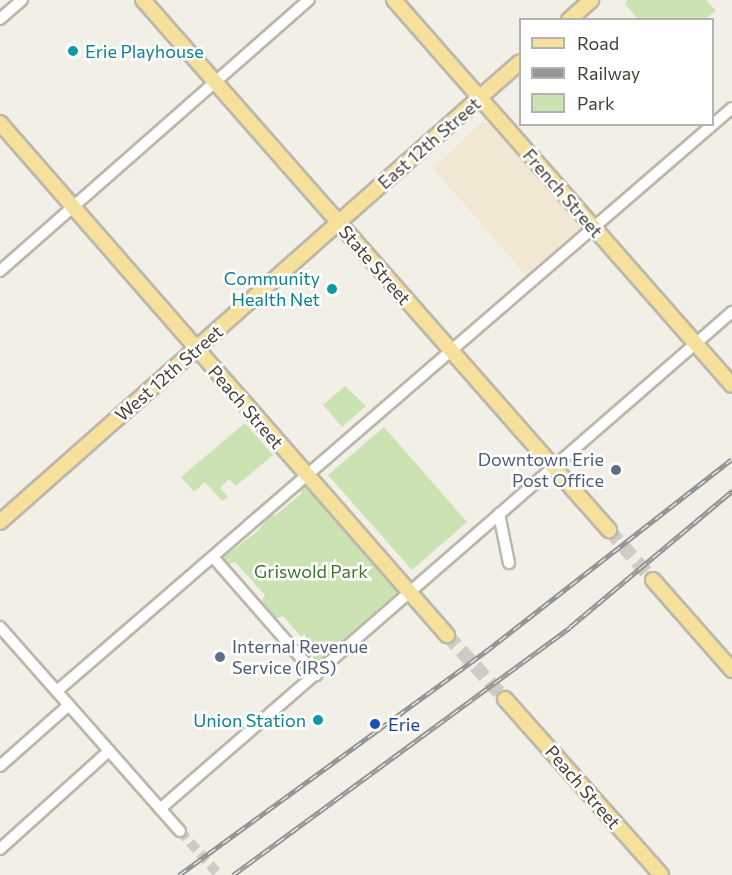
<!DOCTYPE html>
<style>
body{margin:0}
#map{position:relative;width:732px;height:875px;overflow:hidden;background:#f2efe7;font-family:Commissioner,sans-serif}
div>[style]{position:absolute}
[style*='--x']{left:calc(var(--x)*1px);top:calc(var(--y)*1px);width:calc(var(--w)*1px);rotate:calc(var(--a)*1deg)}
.commercial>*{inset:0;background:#f2e7d3}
.green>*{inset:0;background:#cbe3b3}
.minor-tunnel>*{height:10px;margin-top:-5px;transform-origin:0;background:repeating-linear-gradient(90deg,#cfccc4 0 10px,transparent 0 15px)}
.major-tunnel>*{height:14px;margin-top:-7px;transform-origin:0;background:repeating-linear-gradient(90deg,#cfccc4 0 14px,transparent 0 21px)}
.roads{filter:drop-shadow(2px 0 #bcb7aa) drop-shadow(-2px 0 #bcb7aa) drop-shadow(0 2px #bcb7aa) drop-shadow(0 -2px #bcb7aa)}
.minor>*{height:10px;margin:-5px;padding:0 5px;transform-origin:5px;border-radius:5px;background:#fff}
.major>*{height:14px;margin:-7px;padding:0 7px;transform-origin:7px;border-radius:7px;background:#f5e19c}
.rail>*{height:5px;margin-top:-2.5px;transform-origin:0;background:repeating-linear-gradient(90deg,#fff 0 9px,#959595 0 18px);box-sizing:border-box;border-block:2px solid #959595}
.dots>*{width:16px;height:16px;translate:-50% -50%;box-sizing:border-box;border:3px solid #fff;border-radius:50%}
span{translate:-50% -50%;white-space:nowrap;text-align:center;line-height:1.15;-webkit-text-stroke:5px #fff;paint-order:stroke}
.culture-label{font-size:18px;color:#0d838f}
.left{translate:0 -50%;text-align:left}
.right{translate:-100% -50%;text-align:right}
.street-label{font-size:18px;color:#444036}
.service-label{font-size:18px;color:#4e5e75}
.park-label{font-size:18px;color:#44712f}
.transit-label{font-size:18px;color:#164399}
.legend{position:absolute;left:519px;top:18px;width:195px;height:108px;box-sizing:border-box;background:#fff;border:2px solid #b4b3af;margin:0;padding:8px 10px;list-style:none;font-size:18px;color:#444036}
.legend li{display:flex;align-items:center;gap:12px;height:30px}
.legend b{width:30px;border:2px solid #b4b3af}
</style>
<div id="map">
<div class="commercial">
<i style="clip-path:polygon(481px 123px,491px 123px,583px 229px,529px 279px,433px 168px)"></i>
</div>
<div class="green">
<i style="clip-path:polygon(627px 0,706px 0,716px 11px,705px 19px,638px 19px,625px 4px)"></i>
<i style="clip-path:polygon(345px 386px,366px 406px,342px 427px,323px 405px)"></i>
<i style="clip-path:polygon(245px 423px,273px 455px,236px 486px,229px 479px,220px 488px,228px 497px,222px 501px,205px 482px,194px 492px,181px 477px)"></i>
<i style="clip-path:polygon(384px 427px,467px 522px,412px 570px,328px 475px)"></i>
<i style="clip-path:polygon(304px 485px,398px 592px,316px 664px,306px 654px,310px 647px,283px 616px,275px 619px,261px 603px,265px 595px,235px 562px,228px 565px,223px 557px,258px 531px,269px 516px,276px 515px,302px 493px,299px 489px)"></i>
</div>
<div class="minor-tunnel">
<i style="--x:180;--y:831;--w:59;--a:48.4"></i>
</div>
<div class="major-tunnel">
<i style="--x:609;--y:530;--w:67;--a:48.7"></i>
<i style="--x:447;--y:635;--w:86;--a:47.8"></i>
</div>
<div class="roads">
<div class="minor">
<i style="--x:0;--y:19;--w:29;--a:-41"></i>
<i style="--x:0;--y:271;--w:411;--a:-41.3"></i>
<i style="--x:499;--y:514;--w:50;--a:78.5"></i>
<i style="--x:213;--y:557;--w:157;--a:48.9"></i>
<i style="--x:0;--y:627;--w:272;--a:48.6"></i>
<i style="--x:57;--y:691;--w:892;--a:-40.82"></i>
<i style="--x:0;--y:766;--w:92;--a:-41.5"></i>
<i style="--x:160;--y:809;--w:758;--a:-40.99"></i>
<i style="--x:0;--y:849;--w:147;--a:-42"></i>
</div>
<div class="major">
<i style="--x:143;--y:0;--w:706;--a:48.68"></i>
<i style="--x:394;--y:0;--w:512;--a:48.72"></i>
<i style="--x:569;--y:20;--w:30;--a:-42"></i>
<i style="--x:0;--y:123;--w:680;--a:48.88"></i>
<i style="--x:0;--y:522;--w:694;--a:-41.5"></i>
<i style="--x:653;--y:580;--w:120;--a:48.7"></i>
<i style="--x:505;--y:699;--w:235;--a:48.4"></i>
</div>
</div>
<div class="rail">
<i style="--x:179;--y:875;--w:379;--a:-36.1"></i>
<i style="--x:485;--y:652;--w:313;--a:-38"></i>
<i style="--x:233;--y:875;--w:418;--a:-36.3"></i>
<i style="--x:570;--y:627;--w:212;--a:-40"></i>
</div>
<div class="dots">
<i style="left:73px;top:51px;background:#0f9aa8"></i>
<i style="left:332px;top:289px;background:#0f9aa8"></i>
<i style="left:616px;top:470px;background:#5c6f8a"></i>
<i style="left:220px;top:657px;background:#5c6f8a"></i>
<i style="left:318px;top:720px;background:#0f9aa8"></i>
<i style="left:375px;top:724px;background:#1a4fb4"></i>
</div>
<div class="culture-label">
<span class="left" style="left:85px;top:51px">Erie Playhouse</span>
<span class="right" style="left:320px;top:289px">Community<br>Health Net</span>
<span class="right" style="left:306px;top:720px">Union Station</span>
</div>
<div class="street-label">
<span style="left:429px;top:143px;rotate:-41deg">East 12th Street</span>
<span style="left:563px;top:193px;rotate:49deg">French Street</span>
<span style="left:375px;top:265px;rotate:49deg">State Street</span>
<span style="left:169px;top:373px;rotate:-41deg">West 12th Street</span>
<span style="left:246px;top:407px;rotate:49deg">Peach Street</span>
<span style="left:583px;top:787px;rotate:49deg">Peach Street</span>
</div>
<div class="service-label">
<span class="right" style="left:604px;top:470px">Downtown Erie<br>Post Office</span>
<span class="left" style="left:232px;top:657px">Internal Revenue<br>Service (IRS)</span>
</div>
<div class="park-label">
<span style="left:311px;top:571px">Griswold Park</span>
</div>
<div class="transit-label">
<span class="left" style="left:388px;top:724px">Erie</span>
</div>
<ul class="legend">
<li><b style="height:8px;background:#f5e19c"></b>Road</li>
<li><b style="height:8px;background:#959595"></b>Railway</li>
<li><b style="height:16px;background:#cbe3b3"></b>Park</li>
</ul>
</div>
